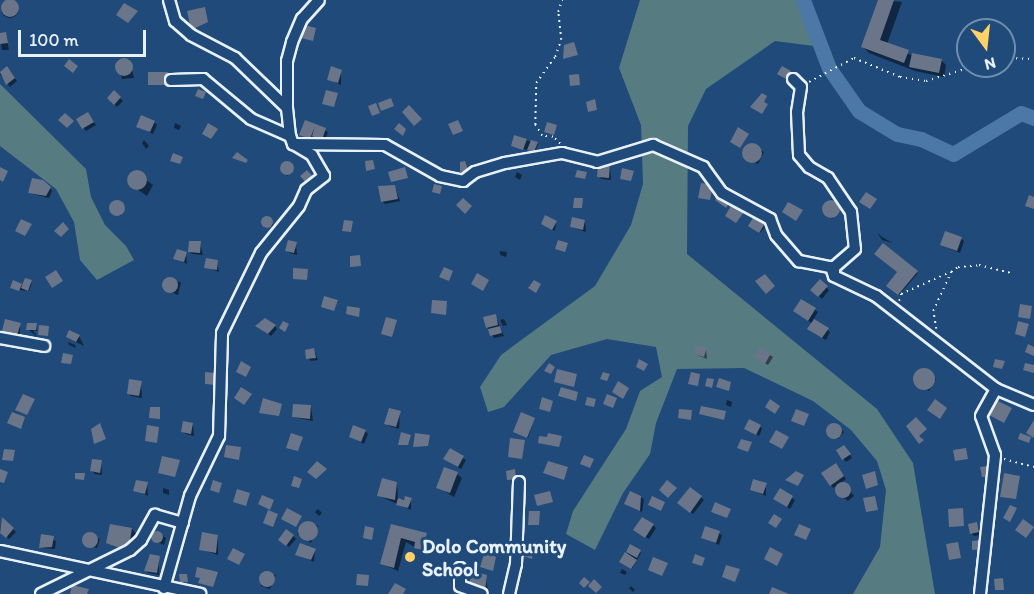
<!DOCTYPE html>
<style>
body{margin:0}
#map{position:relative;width:1034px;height:594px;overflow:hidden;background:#1f4a7a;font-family:Itim,sans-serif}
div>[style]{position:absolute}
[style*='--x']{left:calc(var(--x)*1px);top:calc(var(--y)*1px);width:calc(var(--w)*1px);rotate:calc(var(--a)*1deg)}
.green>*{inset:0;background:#567c82}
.shadow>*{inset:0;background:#0007}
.round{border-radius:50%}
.river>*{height:15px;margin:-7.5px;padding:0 7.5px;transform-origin:7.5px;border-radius:7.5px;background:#4c78a7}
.building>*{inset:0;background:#6a758a}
.path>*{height:1.5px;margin-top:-0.75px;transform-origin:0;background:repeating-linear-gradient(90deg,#e8f1f8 0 1.5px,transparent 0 6px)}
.roads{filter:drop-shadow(2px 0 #e8f1f8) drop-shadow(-2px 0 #e8f1f8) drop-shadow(0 2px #e8f1f8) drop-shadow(0 -2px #e8f1f8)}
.street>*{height:10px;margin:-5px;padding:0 5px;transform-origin:5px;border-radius:5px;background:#1f4a7a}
.dots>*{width:16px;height:16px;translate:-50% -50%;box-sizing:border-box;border:3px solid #1f4a7a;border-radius:50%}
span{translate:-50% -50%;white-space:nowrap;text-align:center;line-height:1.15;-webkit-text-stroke:6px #1f4a7a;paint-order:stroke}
.poi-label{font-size:20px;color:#e8f1f8;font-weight:700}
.left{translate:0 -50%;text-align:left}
.north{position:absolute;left:956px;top:18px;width:60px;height:60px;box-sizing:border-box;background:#1f4a7a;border:2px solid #6f8dac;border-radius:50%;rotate:165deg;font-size:16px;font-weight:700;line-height:24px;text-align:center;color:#e8f1f8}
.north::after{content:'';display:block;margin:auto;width:21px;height:27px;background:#ffd166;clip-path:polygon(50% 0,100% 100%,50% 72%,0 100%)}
.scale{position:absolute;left:18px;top:30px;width:128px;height:27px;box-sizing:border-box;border:3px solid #e8f1f8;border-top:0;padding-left:8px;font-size:18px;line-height:21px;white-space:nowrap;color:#e8f1f8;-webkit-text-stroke:4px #1f4a7a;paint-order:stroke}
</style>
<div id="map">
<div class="green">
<i style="clip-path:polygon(640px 0,803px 0,822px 47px,775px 41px,706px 89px,688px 126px,687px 254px,877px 409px,913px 463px,935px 594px,853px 594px,880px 547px,886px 490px,877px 461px,851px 430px,813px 401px,744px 368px,677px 369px,656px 423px,650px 454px,623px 493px,595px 550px,566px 534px,573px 511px,626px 429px,640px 391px,662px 377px,656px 347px,607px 339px,551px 355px,504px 407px,488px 412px,480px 387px,501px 355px,595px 286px,631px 225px,643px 184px,641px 125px,619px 68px)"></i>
<i style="clip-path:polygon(0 84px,86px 169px,91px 197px,105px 225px,126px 246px,134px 260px,97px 280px,80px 260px,74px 222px,56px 189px,0 146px)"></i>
</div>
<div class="shadow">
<i style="clip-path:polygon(880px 0,902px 2px,887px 44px,913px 56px,941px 60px,946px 65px,944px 77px,915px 71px,869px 53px,863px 47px)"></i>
<i class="round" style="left:1px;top:0;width:18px;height:18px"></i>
<i style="clip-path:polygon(0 35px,6px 35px,9px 50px,2px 50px)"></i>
<i style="clip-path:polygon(129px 59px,134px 78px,122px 79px,117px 60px)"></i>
<i style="clip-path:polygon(7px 68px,17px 81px,10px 87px,0 74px)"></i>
<i style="clip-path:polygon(341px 71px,341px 85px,328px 79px)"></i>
<i style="clip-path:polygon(114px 92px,123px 101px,117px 107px,109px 98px)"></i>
<i style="clip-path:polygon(90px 117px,96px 125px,86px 131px,78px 120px)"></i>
<i style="clip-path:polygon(154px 122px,157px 125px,153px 134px,138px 126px)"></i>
<i style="clip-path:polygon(306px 122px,328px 132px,325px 141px,312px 135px,311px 139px,302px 135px)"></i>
<i style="clip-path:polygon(175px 123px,181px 126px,179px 130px,174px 128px)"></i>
<i style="clip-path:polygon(144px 140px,149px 146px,146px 149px,142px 143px)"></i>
<i style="clip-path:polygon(526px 140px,538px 144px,535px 152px,512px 146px)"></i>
<i style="clip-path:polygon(749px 144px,764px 152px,758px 164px,743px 156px)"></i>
<i style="clip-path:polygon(286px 162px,294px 170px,287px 176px,280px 166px)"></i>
<i style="clip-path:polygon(610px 165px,611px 180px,601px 179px,599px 176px)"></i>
<i style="clip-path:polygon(134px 171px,153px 185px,147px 196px,127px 182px)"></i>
<i style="clip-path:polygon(517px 172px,522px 175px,520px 180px,515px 177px)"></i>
<i style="clip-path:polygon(395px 187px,400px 201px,385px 204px,382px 201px)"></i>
<i style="clip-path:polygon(50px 188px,52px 191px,49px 198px,29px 193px)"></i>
<i style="clip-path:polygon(831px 199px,841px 208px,832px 219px,822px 211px)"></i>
<i style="clip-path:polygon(117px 201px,125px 205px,121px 216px,111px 214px)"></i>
<i style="clip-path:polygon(269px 218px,274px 226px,264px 228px,263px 219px)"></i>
<i style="clip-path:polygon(771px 220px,760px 233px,750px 226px)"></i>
<i style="clip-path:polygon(585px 221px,586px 232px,571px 227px)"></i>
<i style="clip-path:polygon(556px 222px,555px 231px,543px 224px)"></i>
<i style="clip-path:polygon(877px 232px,882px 237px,893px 243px,882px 240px)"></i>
<i style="clip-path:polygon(772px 234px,780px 240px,776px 246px,768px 239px)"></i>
<i style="clip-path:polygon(961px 239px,964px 241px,960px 253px,941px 245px)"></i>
<i style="clip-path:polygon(200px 243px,203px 255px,192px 254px,190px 252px)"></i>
<i style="clip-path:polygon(296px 244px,297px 255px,290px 253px,287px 251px)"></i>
<i style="clip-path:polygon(883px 245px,918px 273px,899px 295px,888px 286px,899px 272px)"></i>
<i style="clip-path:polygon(500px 251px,507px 252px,506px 257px,500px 255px)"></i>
<i style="clip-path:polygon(186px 253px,187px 264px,175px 258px)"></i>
<i style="clip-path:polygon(217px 261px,219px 272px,206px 267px)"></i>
<i style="clip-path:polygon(164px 280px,181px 282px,178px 295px,164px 289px)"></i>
<i style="clip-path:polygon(820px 281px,829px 290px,822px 299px,812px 290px)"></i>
<i style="clip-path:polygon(14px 282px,24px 286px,32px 283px,29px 291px,12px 289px)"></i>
<i style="clip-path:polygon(802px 301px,818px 312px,813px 320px,830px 332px,826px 340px,812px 332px,813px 324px,798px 314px)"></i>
<i style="clip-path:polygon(496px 317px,504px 336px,494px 338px,487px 327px)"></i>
<i style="clip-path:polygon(504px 319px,507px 325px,503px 326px,500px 320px)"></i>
<i style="clip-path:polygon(259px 322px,275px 326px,277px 329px,271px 336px,257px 326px)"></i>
<i style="clip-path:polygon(20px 324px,20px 337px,3px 330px)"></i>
<i style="clip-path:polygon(36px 325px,37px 331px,33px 330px,37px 337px,29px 330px)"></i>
<i style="clip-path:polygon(79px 336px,84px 346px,68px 338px)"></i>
<i style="clip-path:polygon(68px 342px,75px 345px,76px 348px,69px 345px)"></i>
<i style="clip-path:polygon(706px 349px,707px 359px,695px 354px)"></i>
<i style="clip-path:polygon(760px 349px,773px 357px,768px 365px,758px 359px)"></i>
<i style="clip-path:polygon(314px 350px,318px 360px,311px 361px,308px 358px)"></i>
<i style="clip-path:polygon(919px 370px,936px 379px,929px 391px,913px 382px)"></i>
<i style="clip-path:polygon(141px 383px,142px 398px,131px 396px,128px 393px)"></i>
<i style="clip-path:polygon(727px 400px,732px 402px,731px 407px,726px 405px)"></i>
<i style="clip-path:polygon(311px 407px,313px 421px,293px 417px)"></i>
<i style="clip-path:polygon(400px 412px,399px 429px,389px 426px,386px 423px)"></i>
<i style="clip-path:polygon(534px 419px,528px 438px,516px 433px)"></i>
<i style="clip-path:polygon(834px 423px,844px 432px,838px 439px,828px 435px)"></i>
<i style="clip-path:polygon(193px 425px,194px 436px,186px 434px,183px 432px)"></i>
<i style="clip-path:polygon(760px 426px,762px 429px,759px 436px,746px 429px)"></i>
<i style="clip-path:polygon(365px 431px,368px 434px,364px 444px,350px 437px)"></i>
<i style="clip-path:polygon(846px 449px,852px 458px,846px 462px,838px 451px)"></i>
<i style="clip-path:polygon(450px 450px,466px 460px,461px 469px,448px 461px)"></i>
<i style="clip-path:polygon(101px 462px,102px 475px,95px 474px,92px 471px)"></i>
<i style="clip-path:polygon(838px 468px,846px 479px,833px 488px,831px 485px)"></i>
<i style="clip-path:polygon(457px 474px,462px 478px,454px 497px,438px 487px)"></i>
<i style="clip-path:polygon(397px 483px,398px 499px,411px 500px,411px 510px,379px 496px)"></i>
<i style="clip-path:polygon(844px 483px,854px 496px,848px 501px,836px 492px)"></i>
<i style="clip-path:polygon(147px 484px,148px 496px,135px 490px)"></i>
<i style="clip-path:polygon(766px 484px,766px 496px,752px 490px)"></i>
<i style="clip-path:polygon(163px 488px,169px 490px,169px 495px,163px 493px)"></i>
<i style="clip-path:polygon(690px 489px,704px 500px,693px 514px,682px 506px)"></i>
<i style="clip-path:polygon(780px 490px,795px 500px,790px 509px,778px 501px)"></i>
<i style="clip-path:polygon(641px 497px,644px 500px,642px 512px,629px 506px)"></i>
<i style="clip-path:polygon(318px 509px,322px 513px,319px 516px,315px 512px)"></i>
<i style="clip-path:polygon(2px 519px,16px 532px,9px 539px,0 531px)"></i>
<i style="clip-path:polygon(309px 521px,318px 526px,311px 543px,297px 534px)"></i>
<i style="clip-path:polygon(977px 524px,981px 535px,974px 536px,971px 533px)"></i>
<i style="clip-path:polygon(653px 525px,656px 528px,649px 539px,638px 533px)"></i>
<i style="clip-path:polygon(392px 526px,431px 539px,427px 554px,406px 542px,398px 571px,382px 564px)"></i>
<i style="clip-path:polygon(706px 528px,722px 535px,719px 545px,703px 537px)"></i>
<i style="clip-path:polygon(132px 529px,136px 534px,133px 550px,126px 552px,108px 543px)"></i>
<i style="clip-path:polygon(156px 532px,166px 538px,164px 545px,152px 539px)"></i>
<i style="clip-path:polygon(86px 534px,100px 539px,97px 548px,84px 544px)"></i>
<i style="clip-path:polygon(42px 536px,56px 541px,55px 549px,40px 548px)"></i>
<i style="clip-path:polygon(218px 536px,218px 555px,200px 549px)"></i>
<i style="clip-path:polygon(293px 536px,296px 539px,289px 547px,283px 542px)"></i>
<i style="clip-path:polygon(631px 546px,641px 553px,632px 569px,621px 561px)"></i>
<i style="clip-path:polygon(315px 550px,314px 562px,297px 554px)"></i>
<i style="clip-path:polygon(159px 558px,159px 575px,148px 573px,146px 570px)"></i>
<i style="clip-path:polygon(622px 569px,627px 572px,625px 575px,620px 573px)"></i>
<i style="clip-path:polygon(263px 572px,276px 575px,270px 589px,261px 586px)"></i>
<i style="clip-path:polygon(486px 576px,488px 593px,472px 592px)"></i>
<i style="clip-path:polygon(631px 586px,635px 590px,633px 592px,629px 588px)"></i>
</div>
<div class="river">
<i style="--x:803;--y:0;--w:73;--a:69.1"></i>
<i style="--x:829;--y:68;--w:52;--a:55.1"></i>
<i style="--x:859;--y:111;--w:44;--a:31.2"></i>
<i style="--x:897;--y:134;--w:25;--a:12"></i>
<i style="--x:921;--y:139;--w:35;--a:25"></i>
<i style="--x:953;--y:154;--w:79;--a:-31.1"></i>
<i style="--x:1021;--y:113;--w:14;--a:21"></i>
</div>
<div class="building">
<i class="round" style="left:1px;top:-1px;width:18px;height:18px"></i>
<i style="clip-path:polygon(878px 0,894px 0,880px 40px,909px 50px,904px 63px,861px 47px)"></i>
<i style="clip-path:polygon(124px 3px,138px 11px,128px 23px,116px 15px)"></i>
<i style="clip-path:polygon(205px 7px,208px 22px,191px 30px,187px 11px)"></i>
<i style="clip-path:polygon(304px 25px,316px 28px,313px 41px,301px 38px)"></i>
<i style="clip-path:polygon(6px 32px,8px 43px,0 44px,0 33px)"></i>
<i style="clip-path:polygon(574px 42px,578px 55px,563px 59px,564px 45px)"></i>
<i style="clip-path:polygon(912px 53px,942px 59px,939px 73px,909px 67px)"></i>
<i class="round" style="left:115px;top:58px;width:18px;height:18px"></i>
<i style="clip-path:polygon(69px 59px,78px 66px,73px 73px,64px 66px)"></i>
<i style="clip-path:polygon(7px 66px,15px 78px,6px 85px,0 72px)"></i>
<i style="clip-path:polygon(331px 66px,342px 70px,338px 83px,327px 80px)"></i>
<i style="clip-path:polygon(782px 66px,791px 71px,786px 79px,777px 74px)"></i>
<i style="clip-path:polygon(148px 72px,168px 72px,165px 85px,148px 85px)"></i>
<i style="clip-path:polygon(579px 74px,580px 85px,570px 86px,569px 75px)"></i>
<i style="clip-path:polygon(198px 89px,206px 92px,203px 99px,195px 96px)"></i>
<i style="clip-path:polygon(114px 90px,121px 97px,114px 105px,107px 98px)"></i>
<i style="clip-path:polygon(326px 90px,338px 93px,334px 107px,322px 104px)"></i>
<i style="clip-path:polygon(762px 93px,767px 96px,764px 102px,768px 104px,762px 114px,750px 107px)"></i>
<i style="clip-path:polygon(391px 98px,394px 106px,381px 111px,378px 103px)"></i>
<i style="clip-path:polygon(595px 99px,597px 110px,588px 112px,586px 102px)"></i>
<i style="clip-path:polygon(376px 103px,380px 113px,372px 116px,368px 106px)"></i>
<i style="clip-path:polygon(409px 105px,422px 119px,414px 126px,402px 112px)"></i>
<i style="clip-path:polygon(88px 112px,94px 122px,82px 129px,76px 119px)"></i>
<i style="clip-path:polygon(65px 113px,74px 121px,67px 128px,58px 120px)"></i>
<i style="clip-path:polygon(141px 115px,155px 121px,150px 132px,136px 127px)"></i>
<i style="clip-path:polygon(305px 120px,326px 128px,322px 140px,312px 136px,315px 126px,310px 139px,299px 135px)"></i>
<i style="clip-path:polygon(458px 120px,463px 131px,453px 135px,448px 124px)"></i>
<i style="clip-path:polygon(547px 122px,557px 125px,554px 135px,544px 132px)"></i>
<i style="clip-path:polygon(208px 123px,218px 129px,211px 139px,202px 134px)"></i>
<i style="clip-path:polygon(399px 123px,406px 129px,403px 136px,394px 129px)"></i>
<i style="clip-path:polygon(738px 127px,749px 134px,740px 148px,730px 142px)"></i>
<i style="clip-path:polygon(514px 135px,527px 139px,523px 150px,511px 146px)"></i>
<i style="clip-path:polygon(531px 140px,538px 142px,534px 152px,527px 150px)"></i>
<i class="round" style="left:742px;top:143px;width:20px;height:20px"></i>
<i style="clip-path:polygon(237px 152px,248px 160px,246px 163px,232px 158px)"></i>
<i style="clip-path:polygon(173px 153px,183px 157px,180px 164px,170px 161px)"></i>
<i style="clip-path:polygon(373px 160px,375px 169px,366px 171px,365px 161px)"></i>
<i style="clip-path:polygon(465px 161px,468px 170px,460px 172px,460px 162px)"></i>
<i class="round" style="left:280px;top:161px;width:14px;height:14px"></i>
<i style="clip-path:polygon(598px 163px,610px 164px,609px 178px,597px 177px)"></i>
<i style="clip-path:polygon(0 167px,8px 171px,3px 182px,0 180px)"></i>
<i style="clip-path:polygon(405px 167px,408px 178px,391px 182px,388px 172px)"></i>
<i style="clip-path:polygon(622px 168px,634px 171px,631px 181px,620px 179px)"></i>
<i class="round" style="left:127px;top:170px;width:20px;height:20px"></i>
<i style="clip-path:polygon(307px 170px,315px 179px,308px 185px,300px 176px)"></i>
<i style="clip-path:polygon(577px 170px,587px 172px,585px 179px,575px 177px)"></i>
<i style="clip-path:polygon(32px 178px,43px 180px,51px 187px,46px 196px,28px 193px)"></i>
<i style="clip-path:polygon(701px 183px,713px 185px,710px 200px,698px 198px)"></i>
<i style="clip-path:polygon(434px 184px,442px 186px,440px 194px,432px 192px)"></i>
<i style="clip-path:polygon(395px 185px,398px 199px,381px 202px,378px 186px)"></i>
<i style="clip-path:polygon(723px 191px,733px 198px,726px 208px,715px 200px)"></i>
<i style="clip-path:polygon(866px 192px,877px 199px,870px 209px,859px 202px)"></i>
<i style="clip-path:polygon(1029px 195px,1034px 197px,1034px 209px,1025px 206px)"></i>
<i style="clip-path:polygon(463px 198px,472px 206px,465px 214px,456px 205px)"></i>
<i style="clip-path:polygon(574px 198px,583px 198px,582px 208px,573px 208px)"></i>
<i class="round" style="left:822px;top:200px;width:18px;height:18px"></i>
<i class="round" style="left:109px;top:200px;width:16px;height:16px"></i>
<i style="clip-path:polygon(788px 202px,803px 210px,796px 221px,782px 212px)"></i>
<i style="clip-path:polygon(732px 204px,744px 212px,736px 223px,725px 216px)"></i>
<i style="clip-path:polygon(758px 210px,766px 222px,759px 233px,748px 226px)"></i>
<i style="clip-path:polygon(545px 215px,557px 221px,552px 230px,541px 224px)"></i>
<i class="round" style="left:261px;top:216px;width:12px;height:12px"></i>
<i style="clip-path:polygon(572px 217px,585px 220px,583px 230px,570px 227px)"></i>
<i style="clip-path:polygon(21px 219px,32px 224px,25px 236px,15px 231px)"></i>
<i style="clip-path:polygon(344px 220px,353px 221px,351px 232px,342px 231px)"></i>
<i style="clip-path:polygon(63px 222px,69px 229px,61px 237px,54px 231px)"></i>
<i style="clip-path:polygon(945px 231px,962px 237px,957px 251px,940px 245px)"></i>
<i style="clip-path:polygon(288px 240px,297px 242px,294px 253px,285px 251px)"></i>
<i style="clip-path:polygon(558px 240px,568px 243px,565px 252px,555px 249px)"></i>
<i style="clip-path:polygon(189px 241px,201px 241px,200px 253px,188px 252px)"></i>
<i style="clip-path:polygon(883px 243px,918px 271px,898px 295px,886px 286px,897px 272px,874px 254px)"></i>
<i style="clip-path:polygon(177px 249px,187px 252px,184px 262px,173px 259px)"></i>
<i style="clip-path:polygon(360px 255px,361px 266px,350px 267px,350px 256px)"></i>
<i style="clip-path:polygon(206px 258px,218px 260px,217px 270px,204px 268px)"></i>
<i style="clip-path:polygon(444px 267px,453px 271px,449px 281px,439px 277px)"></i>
<i style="clip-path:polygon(293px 268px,308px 269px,307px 280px,293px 279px)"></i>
<i style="clip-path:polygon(56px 270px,63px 281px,52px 288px,45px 277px)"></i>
<i style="clip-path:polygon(477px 273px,489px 280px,483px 291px,471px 284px)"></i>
<i style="clip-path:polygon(765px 274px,775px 286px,766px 294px,755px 281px)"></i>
<i class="round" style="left:162px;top:277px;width:16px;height:16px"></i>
<i style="clip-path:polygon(25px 278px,32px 280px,28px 291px,21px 288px)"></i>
<i style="clip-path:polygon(820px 279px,828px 286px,818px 297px,810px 290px)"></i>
<i style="clip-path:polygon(13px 280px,22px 284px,19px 291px,10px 288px)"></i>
<i style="clip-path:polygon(534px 280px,541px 284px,536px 293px,528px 288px)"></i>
<i style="clip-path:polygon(324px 296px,338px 300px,334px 311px,321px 307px)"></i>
<i style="clip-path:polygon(801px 299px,816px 308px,808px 321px,793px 311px)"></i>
<i style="clip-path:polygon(432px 300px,447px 301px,446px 315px,431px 313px)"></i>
<i style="clip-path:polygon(1020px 304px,1032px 306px,1030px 319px,1018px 317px)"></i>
<i style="clip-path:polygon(347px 306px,360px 308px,359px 317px,346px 314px)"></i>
<i style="clip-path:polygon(496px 314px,498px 325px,486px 328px,483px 317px)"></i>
<i style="clip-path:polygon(386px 317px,397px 320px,392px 337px,381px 334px)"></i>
<i style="clip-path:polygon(265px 318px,276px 325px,268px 334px,255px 326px)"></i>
<i style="clip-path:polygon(5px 319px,21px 323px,17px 335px,2px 331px)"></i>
<i style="clip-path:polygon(814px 319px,829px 328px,822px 338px,807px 329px)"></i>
<i style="clip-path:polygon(283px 321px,289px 324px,285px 332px,279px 328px)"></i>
<i style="clip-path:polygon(1018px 321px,1029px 324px,1025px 337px,1015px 334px)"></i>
<i style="clip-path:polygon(27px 323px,37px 323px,36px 330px,26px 330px)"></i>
<i style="clip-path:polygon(39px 325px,49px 326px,48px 336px,38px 335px)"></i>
<i style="clip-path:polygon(500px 326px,502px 333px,490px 336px,488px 329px)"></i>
<i style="clip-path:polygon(69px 330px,80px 335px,76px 342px,66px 337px)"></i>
<i style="clip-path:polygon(1028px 344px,1034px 347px,1034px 356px,1025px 352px)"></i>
<i style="clip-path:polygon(696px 345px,707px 347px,704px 357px,694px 354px)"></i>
<i style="clip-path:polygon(760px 347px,771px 353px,765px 364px,754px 357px)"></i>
<i style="clip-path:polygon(314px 348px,316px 358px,306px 359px,305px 350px)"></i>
<i style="clip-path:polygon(63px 353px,73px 355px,71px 364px,61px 363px)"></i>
<i style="clip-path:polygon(639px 359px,648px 364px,644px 371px,636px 367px)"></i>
<i style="clip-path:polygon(995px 359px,1005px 361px,1002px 369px,993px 367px)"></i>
<i style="clip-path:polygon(241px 361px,251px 367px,246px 377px,236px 372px)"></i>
<i style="clip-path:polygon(549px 363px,555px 367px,551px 374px,544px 371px)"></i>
<i style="clip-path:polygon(1025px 363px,1034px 365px,1034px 373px,1023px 370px)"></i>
<i class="round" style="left:913px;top:368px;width:22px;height:22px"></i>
<i style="clip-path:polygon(557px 369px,577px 374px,574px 387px,554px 382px)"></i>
<i style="clip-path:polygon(205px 372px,216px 373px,216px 385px,205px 384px)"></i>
<i style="clip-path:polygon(603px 372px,610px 374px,607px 381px,600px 379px)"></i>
<i style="clip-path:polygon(691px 372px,700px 374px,698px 386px,688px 384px)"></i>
<i style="clip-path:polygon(707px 378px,714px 379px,712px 388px,705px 386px)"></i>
<i style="clip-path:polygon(719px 378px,731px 382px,729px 391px,716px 387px)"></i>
<i style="clip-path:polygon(129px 379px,142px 381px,139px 396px,127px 394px)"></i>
<i style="clip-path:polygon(618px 381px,629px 388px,623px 399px,612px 392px)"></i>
<i style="clip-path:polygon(241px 387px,252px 394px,244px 405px,234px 398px)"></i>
<i style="clip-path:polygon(561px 387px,578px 392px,576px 401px,558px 396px)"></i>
<i style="clip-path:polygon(23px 394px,35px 399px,27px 415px,15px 410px)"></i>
<i style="clip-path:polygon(607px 394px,617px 398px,613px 408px,603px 404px)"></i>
<i style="clip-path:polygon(542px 397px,553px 401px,550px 412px,539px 409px)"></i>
<i style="clip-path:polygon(587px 397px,596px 399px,594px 407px,585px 405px)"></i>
<i style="clip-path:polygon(263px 398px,282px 404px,279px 416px,259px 413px)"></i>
<i style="clip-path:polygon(770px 399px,780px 406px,775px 414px,765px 407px)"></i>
<i style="clip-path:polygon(935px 399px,947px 408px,940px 419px,927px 410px)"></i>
<i style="clip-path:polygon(998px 401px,1012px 408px,1004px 423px,989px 415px)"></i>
<i style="clip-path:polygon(293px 404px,311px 405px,310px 419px,292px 417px)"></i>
<i style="clip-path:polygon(701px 406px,726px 411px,724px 420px,699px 414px)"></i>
<i style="clip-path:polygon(150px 407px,160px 407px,160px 419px,149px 418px)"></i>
<i style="clip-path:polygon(389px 408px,401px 411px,396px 427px,384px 424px)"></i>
<i style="clip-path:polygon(679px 409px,692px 410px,691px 420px,678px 418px)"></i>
<i style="clip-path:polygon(796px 409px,809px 414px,804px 426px,791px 421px)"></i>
<i style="clip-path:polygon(12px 412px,25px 417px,21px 429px,7px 423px)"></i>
<i style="clip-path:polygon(521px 412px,535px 418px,527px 438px,513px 432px)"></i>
<i style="clip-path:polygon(916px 417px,927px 429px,919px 436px,924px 440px,919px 444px,906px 426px)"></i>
<i style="clip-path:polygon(749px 419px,761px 425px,756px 435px,744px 429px)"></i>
<i style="clip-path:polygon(1034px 420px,1034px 438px,1026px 433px)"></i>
<i style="clip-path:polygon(183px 421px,193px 423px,191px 434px,181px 432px)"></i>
<i style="clip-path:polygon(100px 423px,106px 439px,94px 444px,91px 429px)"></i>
<i class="round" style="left:826px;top:423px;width:16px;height:16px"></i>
<i style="clip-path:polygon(147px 425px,159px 427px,157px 443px,145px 441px)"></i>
<i style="clip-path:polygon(353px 425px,366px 430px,361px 442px,349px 437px)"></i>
<i style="clip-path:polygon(776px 430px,789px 437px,782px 449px,769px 442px)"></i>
<i style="clip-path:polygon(401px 432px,411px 435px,408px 445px,398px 445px)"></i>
<i style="clip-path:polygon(291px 433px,303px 437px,298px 451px,286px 448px)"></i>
<i style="clip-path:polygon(415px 433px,430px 435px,428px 446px,413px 447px)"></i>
<i style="clip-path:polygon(548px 433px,562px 436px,559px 447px,538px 443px,539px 436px,547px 437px)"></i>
<i style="clip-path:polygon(1020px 433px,1031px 437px,1029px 443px,1018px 439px)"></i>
<i style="clip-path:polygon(510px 438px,525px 440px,522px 459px,508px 457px)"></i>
<i style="clip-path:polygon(741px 439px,752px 442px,748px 452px,737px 448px)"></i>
<i style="clip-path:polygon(226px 445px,241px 447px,239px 460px,224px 457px)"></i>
<i style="clip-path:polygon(844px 445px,851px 454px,842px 460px,836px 450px)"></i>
<i style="clip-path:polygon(450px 448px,464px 456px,458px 467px,443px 459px)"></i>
<i style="clip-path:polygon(966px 448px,968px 459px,955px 461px,953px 450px)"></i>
<i style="clip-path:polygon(4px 449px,15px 450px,13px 461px,2px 460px)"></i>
<i style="clip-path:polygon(584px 455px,594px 459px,590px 468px,580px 464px)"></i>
<i style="clip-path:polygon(162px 456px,180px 460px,175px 477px,158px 473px)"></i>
<i style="clip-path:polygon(92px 459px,102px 460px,100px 473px,90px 471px)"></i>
<i style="clip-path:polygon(317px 461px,327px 469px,316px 479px,307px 472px)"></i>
<i style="clip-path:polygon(548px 461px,568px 467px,564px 480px,543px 473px)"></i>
<i style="clip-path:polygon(836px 463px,844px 476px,830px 486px,821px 473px)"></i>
<i style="clip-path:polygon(989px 466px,991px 476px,982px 477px,980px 467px)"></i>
<i style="clip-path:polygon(444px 467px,458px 472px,450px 493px,436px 488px)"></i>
<i style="clip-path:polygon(0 469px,8px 472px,4px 483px,0 482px)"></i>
<i style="clip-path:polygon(515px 469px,516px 479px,507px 480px,506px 471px)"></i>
<i style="clip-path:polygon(796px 471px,804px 475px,798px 486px,785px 480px)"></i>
<i style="clip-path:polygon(875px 471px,878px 485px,866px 489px,862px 475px)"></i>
<i style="clip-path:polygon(75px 473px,85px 473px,84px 480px,75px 479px)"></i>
<i style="clip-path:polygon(1004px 473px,1020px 476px,1016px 499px,1000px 497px)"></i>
<i style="clip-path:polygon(294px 476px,302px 479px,299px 488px,291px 486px)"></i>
<i style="clip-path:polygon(382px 478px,397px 482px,395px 500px,377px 496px)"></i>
<i style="clip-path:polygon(753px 479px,767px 483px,763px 494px,750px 490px)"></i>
<i style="clip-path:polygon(136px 480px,148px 482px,145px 494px,133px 491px)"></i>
<i style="clip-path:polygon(213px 480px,222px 483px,219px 493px,210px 490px)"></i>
<i style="clip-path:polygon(667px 480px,677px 488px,668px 498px,659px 490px)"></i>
<i class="round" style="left:835px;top:482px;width:16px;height:16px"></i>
<i style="clip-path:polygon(690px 487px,702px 496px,690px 513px,677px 503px)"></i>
<i style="clip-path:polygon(780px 488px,793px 496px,787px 507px,773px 499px)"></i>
<i style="clip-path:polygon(237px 489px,250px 493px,246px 506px,233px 502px)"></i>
<i style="clip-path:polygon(550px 491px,553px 502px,537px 506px,534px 495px)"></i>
<i style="clip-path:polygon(630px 491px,641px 496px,640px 511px,624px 504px)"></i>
<i style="clip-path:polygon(262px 495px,274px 500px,270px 510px,258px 504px)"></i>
<i style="clip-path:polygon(405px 496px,412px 498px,408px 508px,396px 505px,398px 498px,404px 500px)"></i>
<i style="clip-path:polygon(652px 496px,665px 502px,661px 511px,648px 505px)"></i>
<i style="clip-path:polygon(875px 496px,878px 510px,866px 512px,863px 498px)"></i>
<i style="clip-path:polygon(715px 502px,731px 509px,727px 518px,711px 512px)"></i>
<i style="clip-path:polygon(1010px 505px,1017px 508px,1010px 522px,1003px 518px)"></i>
<i style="clip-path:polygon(287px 508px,302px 516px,296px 527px,281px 519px)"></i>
<i style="clip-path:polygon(963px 508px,964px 526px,949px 527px,948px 509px)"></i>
<i style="clip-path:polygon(268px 510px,278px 514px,273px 527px,263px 523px)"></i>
<i style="clip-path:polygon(529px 511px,540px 511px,539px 525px,528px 525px)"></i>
<i style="clip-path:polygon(774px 514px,782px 519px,776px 528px,768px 523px)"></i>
<i style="clip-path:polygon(2px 517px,14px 528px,6px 538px,0 533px)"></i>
<i style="clip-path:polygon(642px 517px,654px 524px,645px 538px,633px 530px)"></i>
<i style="clip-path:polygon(1023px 519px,1034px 527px,1026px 538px,1015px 530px)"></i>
<i class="round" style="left:298px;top:521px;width:20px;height:20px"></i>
<i style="clip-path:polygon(977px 522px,979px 532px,970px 534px,968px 524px)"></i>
<i style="clip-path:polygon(110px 524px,132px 528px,129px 546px,123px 545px,122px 549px,106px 543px)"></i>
<i style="clip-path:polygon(391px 524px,427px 533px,422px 550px,414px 548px,415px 542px,401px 538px,394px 568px,380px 564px)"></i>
<i style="clip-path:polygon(799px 524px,811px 529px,806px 540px,794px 535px)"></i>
<i style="clip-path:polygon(365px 526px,374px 528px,372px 540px,363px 538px)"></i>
<i style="clip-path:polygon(705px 526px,720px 531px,716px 543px,701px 538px)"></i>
<i style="clip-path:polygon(286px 529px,294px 535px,286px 546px,278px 540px)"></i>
<i class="round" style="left:151px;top:531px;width:12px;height:12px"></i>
<i style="clip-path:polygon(202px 532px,218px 535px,216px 553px,199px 550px)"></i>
<i class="round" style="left:82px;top:532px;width:16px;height:16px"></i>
<i style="clip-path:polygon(41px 534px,54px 536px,52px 547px,39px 548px)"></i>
<i style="clip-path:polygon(981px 540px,981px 549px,972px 550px,972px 541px)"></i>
<i style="clip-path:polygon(523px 541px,535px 546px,532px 559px,519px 555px)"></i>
<i style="clip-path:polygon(958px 542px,961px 558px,949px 560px,946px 544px)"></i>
<i style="clip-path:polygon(300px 543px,316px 549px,311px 560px,295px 555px)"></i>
<i style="clip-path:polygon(630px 544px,641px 550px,637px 558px,626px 552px)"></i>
<i style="clip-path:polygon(770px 547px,783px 554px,777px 566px,764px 559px)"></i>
<i style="clip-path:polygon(233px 548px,245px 554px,239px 565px,227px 559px)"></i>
<i style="clip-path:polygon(485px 551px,496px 557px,493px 571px,480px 567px)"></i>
<i style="clip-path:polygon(625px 552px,637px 560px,631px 569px,619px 562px)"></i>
<i style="clip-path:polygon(150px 554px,160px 556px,157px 573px,144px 571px)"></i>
<i style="clip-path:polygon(695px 554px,705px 558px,702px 566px,692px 563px)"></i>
<i style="clip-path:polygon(653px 557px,668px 563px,662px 576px,648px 570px)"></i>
<i style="clip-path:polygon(726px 565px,740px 569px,735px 582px,722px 577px)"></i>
<i style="clip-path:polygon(197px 567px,218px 572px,213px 587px,198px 583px,200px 578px,195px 577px)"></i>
<i class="round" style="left:259px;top:571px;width:16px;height:16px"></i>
<i style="clip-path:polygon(473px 571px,487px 575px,485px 591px,467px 589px)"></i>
<i style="clip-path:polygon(179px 574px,187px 574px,188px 582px,180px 582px)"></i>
<i style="clip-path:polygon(357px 574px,369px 575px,368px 586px,356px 585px)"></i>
<i style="clip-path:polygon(584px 577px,590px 582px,584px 588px,579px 583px)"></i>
<i style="clip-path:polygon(1003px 578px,1004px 590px,995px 590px,994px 579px)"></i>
<i style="clip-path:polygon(594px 579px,602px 587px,596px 593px,588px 586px)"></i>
<i style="clip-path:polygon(395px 583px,406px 589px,403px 594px,388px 594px)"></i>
<i style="clip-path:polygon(72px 585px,89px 589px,87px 594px,70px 594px)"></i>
<i style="clip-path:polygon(772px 587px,789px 594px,769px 594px)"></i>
</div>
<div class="path">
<i style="--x:1004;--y:58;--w:30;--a:2"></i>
<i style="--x:809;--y:82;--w:51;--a:-28.1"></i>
<i style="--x:854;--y:58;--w:50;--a:22.4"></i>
<i style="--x:900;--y:77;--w:26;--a:9"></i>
<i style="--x:926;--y:81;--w:51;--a:-17"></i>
<i style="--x:560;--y:144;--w:10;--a:-135"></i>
<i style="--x:553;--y:137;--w:11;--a:-175"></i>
<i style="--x:542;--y:136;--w:13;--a:-122"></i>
<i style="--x:535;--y:125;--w:42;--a:-88.6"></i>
<i style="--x:536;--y:83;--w:32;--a:-54"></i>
<i style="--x:555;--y:57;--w:18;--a:-71"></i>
<i style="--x:561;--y:40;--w:28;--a:-96"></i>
<i style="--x:558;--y:12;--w:13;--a:-72"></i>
<i style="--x:899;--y:301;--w:7;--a:-74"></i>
<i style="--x:901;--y:294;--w:54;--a:-24.2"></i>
<i style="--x:936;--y:329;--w:18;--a:-99"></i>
<i style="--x:933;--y:311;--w:43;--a:-65.2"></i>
<i style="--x:951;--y:272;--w:9;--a:-36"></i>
<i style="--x:958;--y:267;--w:21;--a:-5"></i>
<i style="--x:979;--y:265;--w:36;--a:14"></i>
<i style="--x:1004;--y:459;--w:31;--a:15"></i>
</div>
<div class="roads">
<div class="street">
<i style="--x:169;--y:0;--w:22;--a:74"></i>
<i style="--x:175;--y:21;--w:21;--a:41"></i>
<i style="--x:191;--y:35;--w:50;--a:27.6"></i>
<i style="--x:235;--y:58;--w:72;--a:43.9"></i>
<i style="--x:287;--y:108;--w:28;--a:84"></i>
<i style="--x:793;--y:79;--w:11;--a:45"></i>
<i style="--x:801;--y:87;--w:25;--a:99"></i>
<i style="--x:797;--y:112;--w:43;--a:87.3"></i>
<i style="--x:799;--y:155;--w:16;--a:50"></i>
<i style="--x:809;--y:167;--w:22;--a:30"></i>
<i style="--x:828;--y:178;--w:41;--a:55.9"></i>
<i style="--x:851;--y:212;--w:37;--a:84"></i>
<i style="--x:855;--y:249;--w:28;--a:139"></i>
<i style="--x:834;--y:267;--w:9;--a:90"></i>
<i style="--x:834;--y:276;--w:47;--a:25.5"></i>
<i style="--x:876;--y:296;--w:152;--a:37.8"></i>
<i style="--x:996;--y:389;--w:41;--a:22.8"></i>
<i style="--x:171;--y:80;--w:32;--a:-2"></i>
<i style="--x:203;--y:79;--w:62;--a:39.8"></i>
<i style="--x:251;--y:119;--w:43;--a:23.6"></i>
<i style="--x:290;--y:136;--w:9;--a:69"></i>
<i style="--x:293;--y:144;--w:92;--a:0.6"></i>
<i style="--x:385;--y:145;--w:63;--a:29.4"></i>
<i style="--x:440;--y:176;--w:24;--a:12"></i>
<i style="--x:463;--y:181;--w:15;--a:-37"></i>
<i style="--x:475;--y:172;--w:31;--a:-17"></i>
<i style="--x:505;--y:163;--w:58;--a:-10"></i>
<i style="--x:562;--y:153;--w:36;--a:14"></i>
<i style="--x:597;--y:162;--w:59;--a:-16.9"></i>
<i style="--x:653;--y:145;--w:55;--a:23.7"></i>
<i style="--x:703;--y:167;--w:32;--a:54"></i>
<i style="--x:722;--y:193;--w:55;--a:28.4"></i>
<i style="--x:770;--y:219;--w:17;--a:69"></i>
<i style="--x:776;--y:235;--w:35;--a:49"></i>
<i style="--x:799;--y:261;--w:33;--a:11"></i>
<i style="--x:831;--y:267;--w:9;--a:72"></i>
<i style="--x:287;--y:108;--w:47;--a:-90"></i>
<i style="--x:287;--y:61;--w:20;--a:-75"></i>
<i style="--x:292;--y:42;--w:25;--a:-67"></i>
<i style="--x:302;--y:19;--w:25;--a:-48"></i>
<i style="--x:0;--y:338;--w:45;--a:10.3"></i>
<i style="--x:0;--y:551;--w:205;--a:12.1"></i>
<i style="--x:460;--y:568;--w:18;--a:90"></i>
<i style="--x:460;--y:586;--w:23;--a:20"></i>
<i style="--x:164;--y:588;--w:96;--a:-74.2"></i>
<i style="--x:190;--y:496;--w:67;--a:-64.2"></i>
<i style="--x:219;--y:436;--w:103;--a:-88.3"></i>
<i style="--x:222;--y:333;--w:89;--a:-64"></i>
<i style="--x:261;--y:253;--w:60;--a:-51"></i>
<i style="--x:299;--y:206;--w:17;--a:-66"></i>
<i style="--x:306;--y:190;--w:23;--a:-38"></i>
<i style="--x:324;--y:176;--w:24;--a:-120"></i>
<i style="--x:312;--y:155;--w:21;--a:-149"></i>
<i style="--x:41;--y:594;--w:99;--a:-26.3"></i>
<i style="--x:130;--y:550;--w:15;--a:-42"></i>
<i style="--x:141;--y:540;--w:29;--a:-61"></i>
<i style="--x:155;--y:515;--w:29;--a:16"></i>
<i style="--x:509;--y:594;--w:31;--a:-77"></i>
<i style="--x:516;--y:564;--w:82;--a:-87.9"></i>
<i style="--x:980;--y:594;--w:140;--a:-83.8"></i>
<i style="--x:995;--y:455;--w:41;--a:-109.7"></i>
<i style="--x:981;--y:416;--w:31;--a:-61"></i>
</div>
</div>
<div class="dots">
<i style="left:410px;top:557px;background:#ffd166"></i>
</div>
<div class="poi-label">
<span class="left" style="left:422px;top:558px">Dolo Community<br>School</span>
</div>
<div class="north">N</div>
<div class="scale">100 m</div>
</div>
